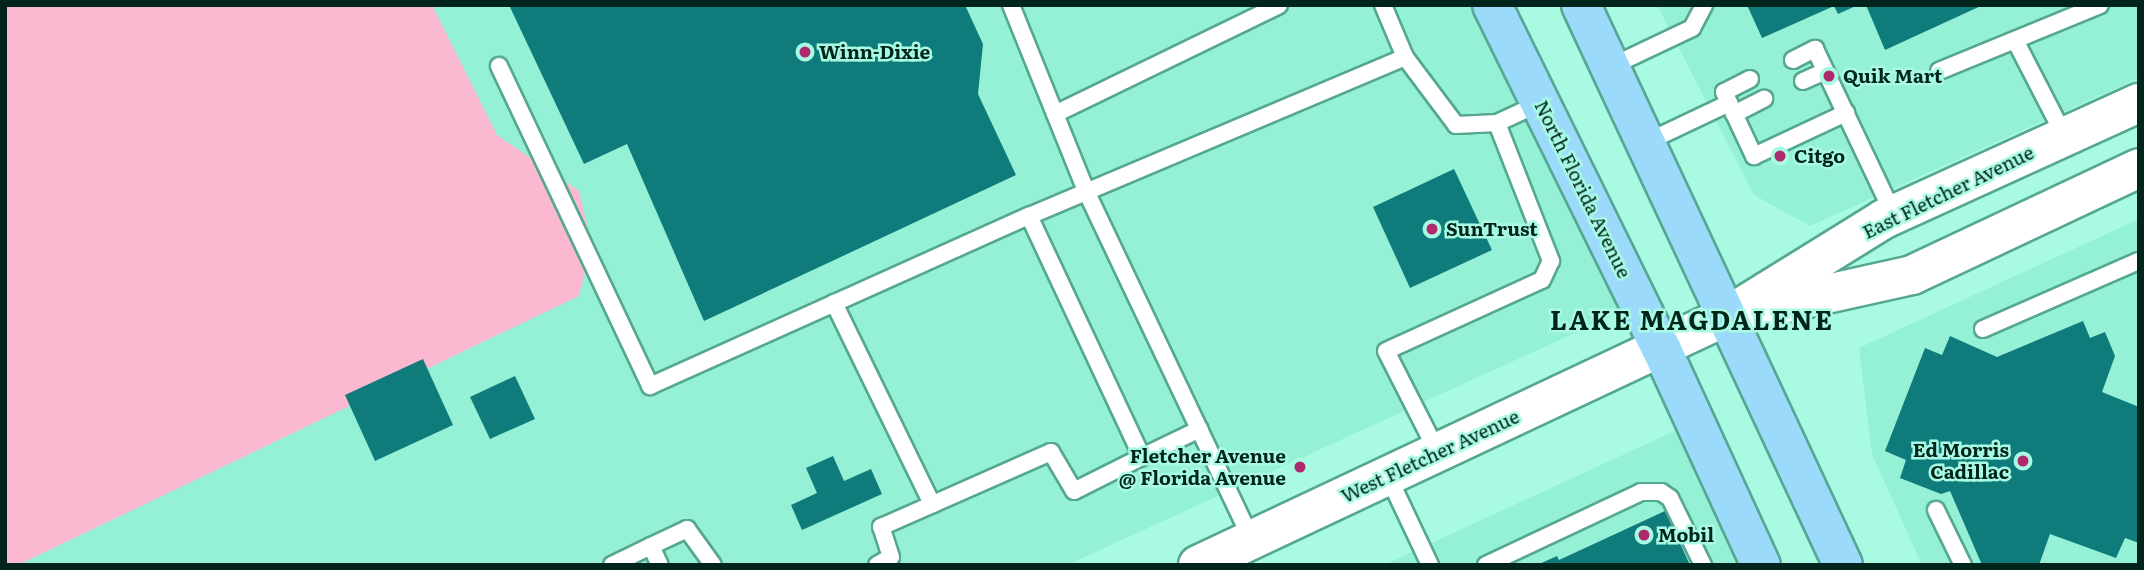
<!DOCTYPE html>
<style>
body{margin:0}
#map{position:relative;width:2144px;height:570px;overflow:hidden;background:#a8fae2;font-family:Literata,serif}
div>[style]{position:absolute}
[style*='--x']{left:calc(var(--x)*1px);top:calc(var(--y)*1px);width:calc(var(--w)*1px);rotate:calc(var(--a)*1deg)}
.built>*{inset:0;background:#94f1d6}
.green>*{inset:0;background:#fab8d1}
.building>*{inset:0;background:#0f7c7b}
.roads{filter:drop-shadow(2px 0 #55a791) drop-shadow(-2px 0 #55a791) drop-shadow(0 2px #55a791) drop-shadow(0 -2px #55a791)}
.lane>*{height:16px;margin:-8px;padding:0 8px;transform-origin:8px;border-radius:8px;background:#fff}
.secondary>*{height:38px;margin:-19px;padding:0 19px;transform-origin:19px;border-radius:19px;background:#fff}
.primary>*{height:38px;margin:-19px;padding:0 19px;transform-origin:19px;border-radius:19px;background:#9bdafa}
.dots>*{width:19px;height:19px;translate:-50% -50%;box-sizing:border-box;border:4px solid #a8fae2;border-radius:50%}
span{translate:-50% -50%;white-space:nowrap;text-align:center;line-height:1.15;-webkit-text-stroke:5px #a8fae2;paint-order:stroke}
.poi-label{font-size:19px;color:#01251d;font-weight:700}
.left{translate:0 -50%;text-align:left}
.right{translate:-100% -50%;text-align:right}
.street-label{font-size:19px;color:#01251d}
.district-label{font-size:26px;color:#01251d;font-weight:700;letter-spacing:2px}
.frame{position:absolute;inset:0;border:7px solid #01251d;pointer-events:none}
</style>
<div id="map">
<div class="built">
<i style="clip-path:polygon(432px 5px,1472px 5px,1623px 311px,1067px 565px,18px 565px,578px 295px,579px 191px,497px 135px)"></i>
<i style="clip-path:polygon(1657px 5px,2139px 5px,2139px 78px,1810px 226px,1754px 195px)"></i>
<i style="clip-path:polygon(2139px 219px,2139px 565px,1922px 565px,1872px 454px,1859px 348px)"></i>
<i style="clip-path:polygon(1679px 429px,1741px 565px,1384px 565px)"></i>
</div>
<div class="green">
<i style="clip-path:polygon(5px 5px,432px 5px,497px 135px,579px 191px,592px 246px,579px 296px,18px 565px,5px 565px)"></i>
</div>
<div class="building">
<i style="clip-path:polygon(509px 5px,965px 5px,983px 44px,978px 94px,1016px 175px,704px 321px,627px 144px,584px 164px)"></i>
<i style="clip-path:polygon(1747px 5px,1858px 5px,1838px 14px,1834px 6px,1762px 38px)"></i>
<i style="clip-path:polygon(1866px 5px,1983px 5px,1885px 50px)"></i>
<i style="clip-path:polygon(1454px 169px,1492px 250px,1410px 288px,1373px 207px)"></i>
<i style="clip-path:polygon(2083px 321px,2090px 338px,2105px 332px,2115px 356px,2102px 392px,2139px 407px,2139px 543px,2125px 538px,2116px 558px,2050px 534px,2039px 565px,1982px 565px,1950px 491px,1941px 494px,1900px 478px,1906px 460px,1885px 451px,1925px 348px,1942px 355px,1950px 336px,1997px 357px)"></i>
<i style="clip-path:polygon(423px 359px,453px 425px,375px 461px,345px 395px)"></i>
<i style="clip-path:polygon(515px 376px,535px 419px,490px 439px,470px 397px)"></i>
<i style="clip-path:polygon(833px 456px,844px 481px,871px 469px,882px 494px,802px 530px,791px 505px,817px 493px,806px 468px)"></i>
<i style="clip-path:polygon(1665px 511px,1690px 565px,1537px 565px,1557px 556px,1559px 560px)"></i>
</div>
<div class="roads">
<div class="lane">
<i style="--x:1011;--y:5;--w:203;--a:68"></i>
<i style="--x:1087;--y:193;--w:384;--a:64.6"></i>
<i style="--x:2016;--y:42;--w:107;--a:62.7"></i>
<i style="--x:1405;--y:57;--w:85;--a:53.1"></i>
<i style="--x:1456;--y:125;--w:41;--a:-2.8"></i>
<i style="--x:1497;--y:123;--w:47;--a:-24.9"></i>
<i style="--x:1793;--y:60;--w:25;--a:-27"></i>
<i style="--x:1815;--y:49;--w:184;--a:64.6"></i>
<i style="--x:499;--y:66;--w:354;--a:64.7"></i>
<i style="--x:650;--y:386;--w:415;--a:-24.2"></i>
<i style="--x:1610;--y:67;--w:91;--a:-25.4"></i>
<i style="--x:1692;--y:28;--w:26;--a:-62"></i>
<i style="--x:1939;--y:71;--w:174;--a:-22.3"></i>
<i style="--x:1750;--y:79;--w:29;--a:153"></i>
<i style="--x:1724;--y:92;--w:71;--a:64.9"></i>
<i style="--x:1754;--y:156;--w:102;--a:-25.1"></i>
<i style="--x:1803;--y:81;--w:24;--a:-24"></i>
<i style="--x:1055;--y:114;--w:249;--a:-25.9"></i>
<i style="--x:1734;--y:114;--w:34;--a:-27"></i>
<i style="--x:1647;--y:142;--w:91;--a:-25.4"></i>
<i style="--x:834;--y:303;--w:224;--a:64"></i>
<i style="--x:1983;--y:329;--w:170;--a:-23.6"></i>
<i style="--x:1438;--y:453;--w:114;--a:-117"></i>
<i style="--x:1386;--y:351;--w:171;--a:-24.5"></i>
<i style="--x:1542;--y:280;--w:21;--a:-65"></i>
<i style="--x:1551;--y:261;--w:148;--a:-111.4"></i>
<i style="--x:1142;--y:457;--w:64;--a:-25.8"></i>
<i style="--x:1388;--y:476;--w:98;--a:64.7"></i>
<i style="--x:1936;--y:510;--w:61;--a:63.9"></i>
<i style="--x:651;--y:546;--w:40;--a:-25"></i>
<i style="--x:687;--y:529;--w:44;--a:54.2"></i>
<i style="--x:612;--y:565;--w:43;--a:-26"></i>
<i style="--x:651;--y:546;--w:21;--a:65"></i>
<i style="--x:877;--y:565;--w:16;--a:-30"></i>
<i style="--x:891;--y:557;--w:32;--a:-108"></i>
<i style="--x:881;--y:527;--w:186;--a:-23.8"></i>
<i style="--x:1051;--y:452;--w:45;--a:59.5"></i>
<i style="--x:1074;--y:491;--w:76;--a:-26.6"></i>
<i style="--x:1142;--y:457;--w:266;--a:-115.1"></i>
<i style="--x:1029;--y:216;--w:408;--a:-22.9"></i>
<i style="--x:1405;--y:57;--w:56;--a:-112.9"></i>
<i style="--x:1486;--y:565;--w:171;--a:-25.2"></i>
<i style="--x:1641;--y:492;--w:20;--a:0"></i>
<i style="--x:1661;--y:492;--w:11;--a:34"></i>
<i style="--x:1670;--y:498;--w:75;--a:63.8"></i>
</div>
<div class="secondary">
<i style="--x:1759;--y:309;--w:157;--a:-12.5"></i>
<i style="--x:1912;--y:275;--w:251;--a:-25.2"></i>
<i style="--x:1198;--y:565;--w:587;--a:-25.21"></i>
<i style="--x:1729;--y:315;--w:182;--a:-31.8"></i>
<i style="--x:1884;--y:219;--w:280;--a:-24.5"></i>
</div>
<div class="primary">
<i style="--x:1492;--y:5;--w:382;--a:63.8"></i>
<i style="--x:1661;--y:348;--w:239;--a:65.3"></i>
<i style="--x:1581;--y:5;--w:618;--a:64.93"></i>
</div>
</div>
<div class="dots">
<i style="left:805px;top:52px;background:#af296f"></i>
<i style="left:1829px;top:76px;background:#af296f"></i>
<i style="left:1780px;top:156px;background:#af296f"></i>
<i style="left:1432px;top:229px;background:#af296f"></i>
<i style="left:2023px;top:461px;background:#af296f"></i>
<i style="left:1300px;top:467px;background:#af296f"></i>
<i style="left:1644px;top:535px;background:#af296f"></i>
</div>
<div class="poi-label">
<span class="left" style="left:819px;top:52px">Winn-Dixie</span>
<span class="left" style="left:1843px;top:76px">Quik Mart</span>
<span class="left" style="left:1794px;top:156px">Citgo</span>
<span class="left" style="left:1446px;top:229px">SunTrust</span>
<span class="right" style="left:2009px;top:461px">Ed Morris<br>Cadillac</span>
<span class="right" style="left:1286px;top:467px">Fletcher Avenue<br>@ Florida Avenue</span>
<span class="left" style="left:1658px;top:535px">Mobil</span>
</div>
<div class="street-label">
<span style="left:1583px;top:189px;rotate:64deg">North Florida Avenue</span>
<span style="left:1948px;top:192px;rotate:-26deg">East Fletcher Avenue</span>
<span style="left:1430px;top:456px;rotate:-25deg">West Fletcher Avenue</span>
</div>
<div class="district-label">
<span style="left:1692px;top:319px">LAKE MAGDALENE</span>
</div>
<div class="frame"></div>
</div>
